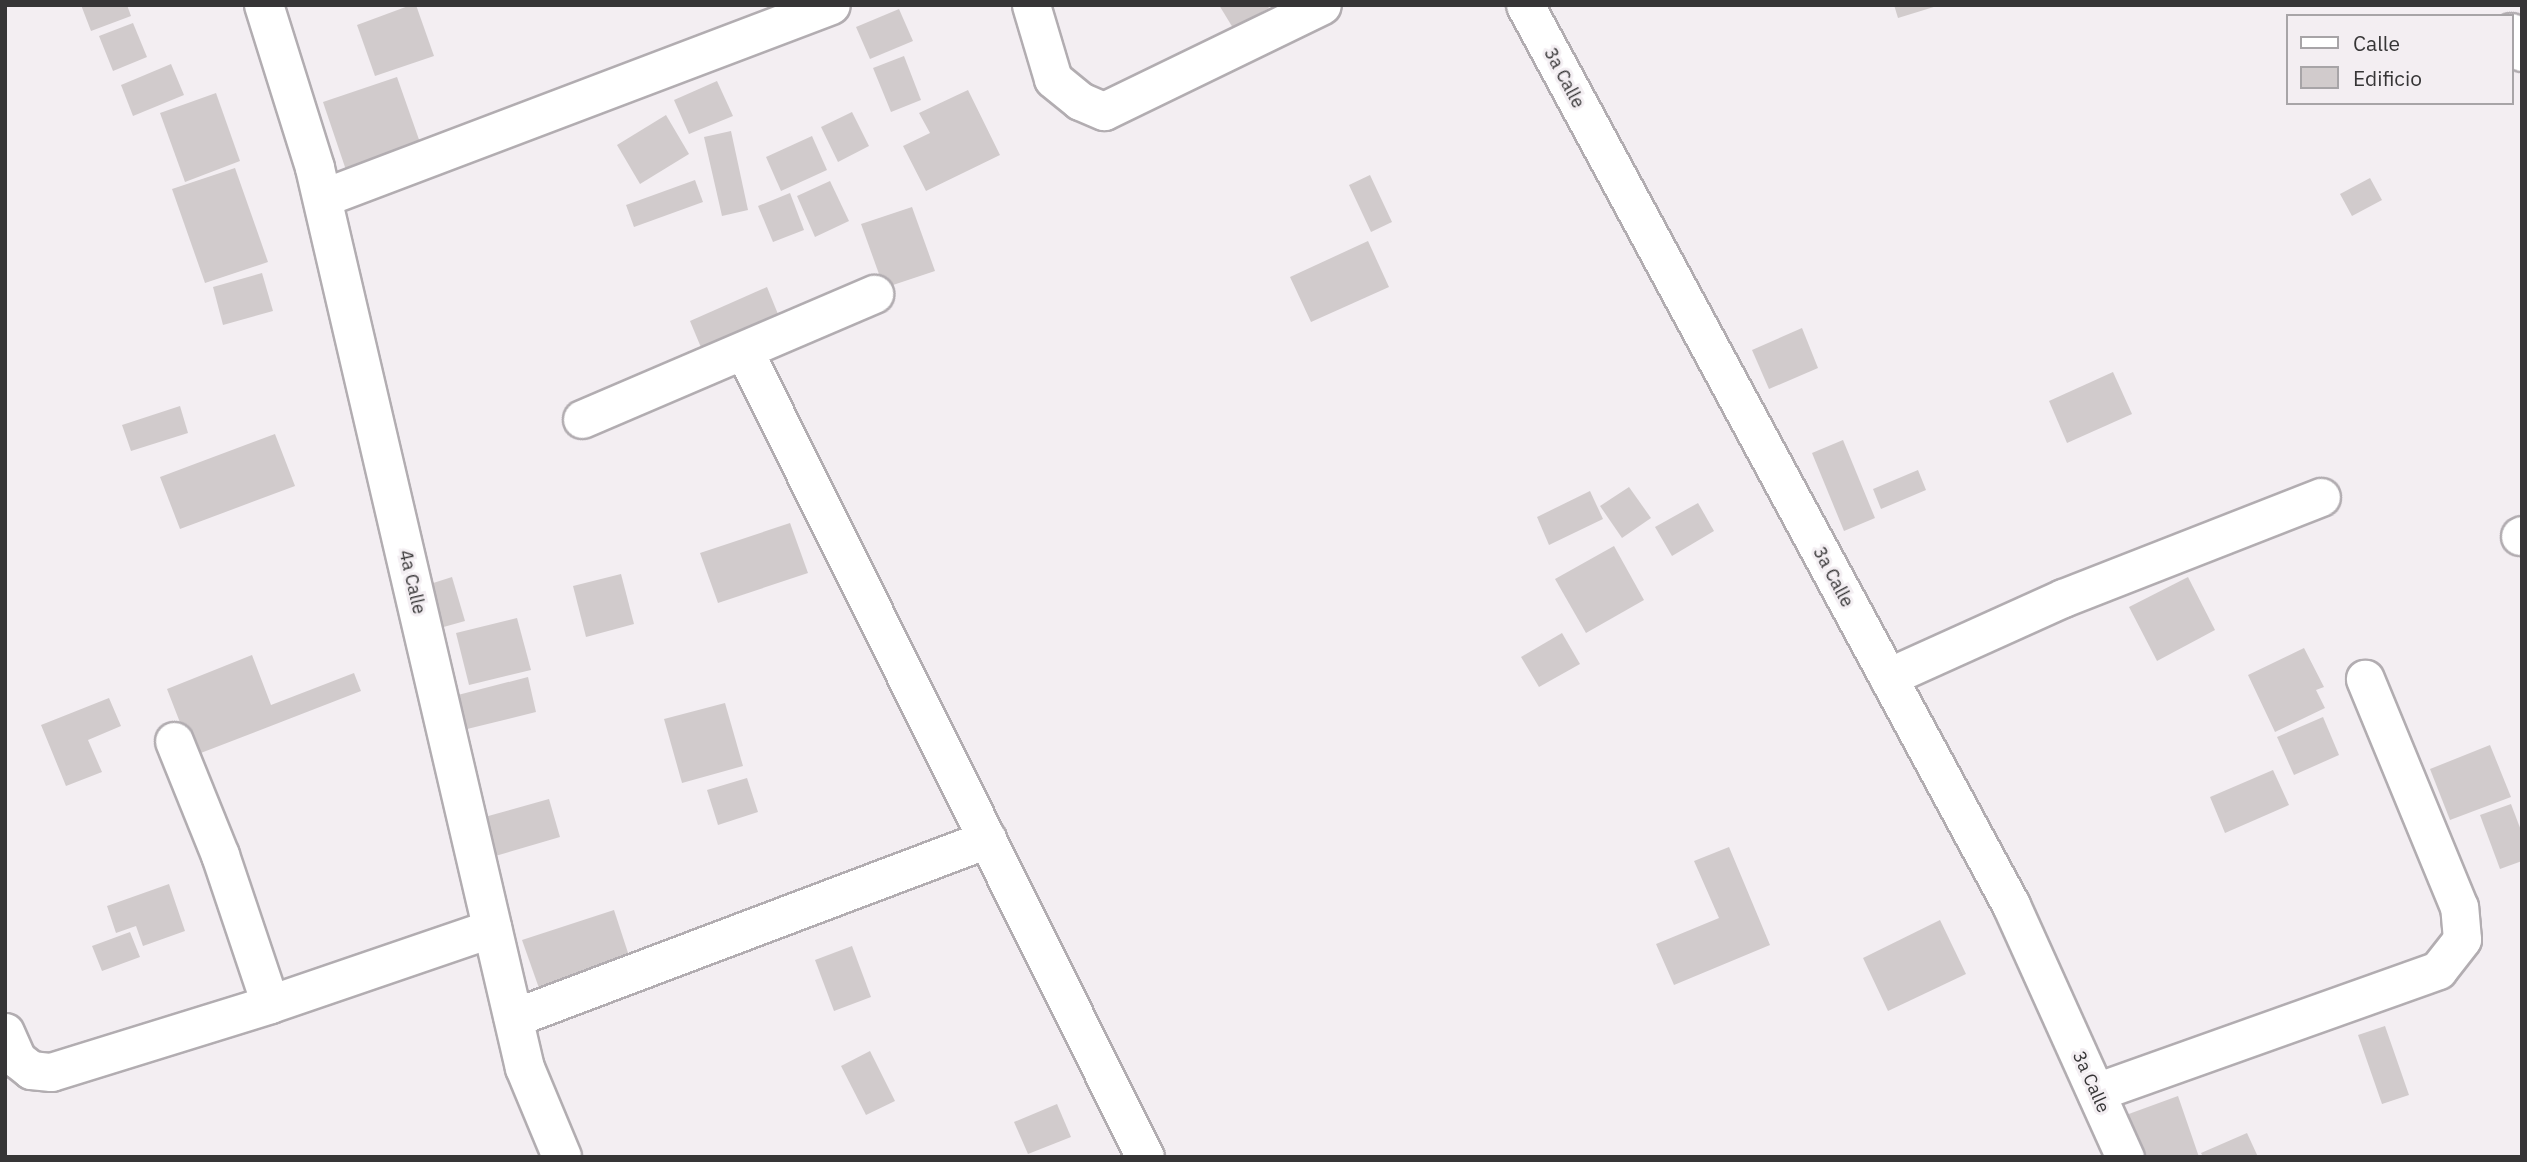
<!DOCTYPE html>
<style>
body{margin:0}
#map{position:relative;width:2527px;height:1162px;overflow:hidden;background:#f3eef2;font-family:"IBM Plex Sans",sans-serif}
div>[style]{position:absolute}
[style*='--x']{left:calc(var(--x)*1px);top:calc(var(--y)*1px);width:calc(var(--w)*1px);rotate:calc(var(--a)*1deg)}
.building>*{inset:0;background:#d1cbcc}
.roads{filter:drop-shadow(2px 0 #b2adb1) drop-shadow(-2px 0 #b2adb1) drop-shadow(0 2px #b2adb1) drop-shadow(0 -2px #b2adb1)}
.street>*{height:37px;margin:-18.5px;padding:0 18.5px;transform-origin:18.5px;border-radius:18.5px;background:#fff}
.secondary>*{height:38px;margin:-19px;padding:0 19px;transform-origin:19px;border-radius:19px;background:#fff}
span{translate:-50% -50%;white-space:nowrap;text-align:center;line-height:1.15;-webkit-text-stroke:6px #f3eef2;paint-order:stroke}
.street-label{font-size:18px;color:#363536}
.frame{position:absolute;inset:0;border:7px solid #363536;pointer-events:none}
.legend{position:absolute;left:2286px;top:14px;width:228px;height:91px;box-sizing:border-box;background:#f3eef2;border:2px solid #a7a4a7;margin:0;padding:9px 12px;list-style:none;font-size:21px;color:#363536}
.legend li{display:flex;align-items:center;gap:14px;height:35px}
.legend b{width:35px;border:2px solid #a7a4a7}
</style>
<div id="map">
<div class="building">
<i style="clip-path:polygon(81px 5px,127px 5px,131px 16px,91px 31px)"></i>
<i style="clip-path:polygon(411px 5px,416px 5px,434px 56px,375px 76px,357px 25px)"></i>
<i style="clip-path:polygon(1219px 5px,1267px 5px,1269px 8px,1233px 28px)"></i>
<i style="clip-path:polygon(1894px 5px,1937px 5px,1937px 6px,1898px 18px)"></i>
<i style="clip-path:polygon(899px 9px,913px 41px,870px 59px,856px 27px)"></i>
<i style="clip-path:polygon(133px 23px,147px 57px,113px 71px,99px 36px)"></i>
<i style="clip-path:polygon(904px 56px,921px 100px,891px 112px,873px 68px)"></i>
<i style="clip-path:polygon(171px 64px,184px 95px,133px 116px,121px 85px)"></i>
<i style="clip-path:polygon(397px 77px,423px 151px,348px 176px,323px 102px)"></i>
<i style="clip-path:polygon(717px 81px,733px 116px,689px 134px,674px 100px)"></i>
<i style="clip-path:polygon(968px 90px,1000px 155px,926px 191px,903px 146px,930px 133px,919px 113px)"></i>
<i style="clip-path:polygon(216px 93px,240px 161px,185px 182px,160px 113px)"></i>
<i style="clip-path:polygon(852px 112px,869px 146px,838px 162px,821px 127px)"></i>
<i style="clip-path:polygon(666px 115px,689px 154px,640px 184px,617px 145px)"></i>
<i style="clip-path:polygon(731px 131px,748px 210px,722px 216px,704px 137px)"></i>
<i style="clip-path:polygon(812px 136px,827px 170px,781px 191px,766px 157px)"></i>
<i style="clip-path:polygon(235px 168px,268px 262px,205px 283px,172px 189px)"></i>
<i style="clip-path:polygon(1370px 175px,1392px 222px,1371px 232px,1349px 185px)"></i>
<i style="clip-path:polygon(2370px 178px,2382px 200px,2352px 216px,2340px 194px)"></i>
<i style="clip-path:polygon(695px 180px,703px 202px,634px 227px,626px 205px)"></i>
<i style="clip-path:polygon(830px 181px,849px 221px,815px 237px,797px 196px)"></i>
<i style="clip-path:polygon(790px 193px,804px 230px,773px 242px,758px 206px)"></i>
<i style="clip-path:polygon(912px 207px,935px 271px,884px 288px,861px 224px)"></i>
<i style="clip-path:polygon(1368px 241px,1389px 287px,1311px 322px,1290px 277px)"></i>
<i style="clip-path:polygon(262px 273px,273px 311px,223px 325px,213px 287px)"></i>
<i style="clip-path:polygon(767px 287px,782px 324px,705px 357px,690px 321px)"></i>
<i style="clip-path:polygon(1802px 328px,1818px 368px,1769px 389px,1752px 350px)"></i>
<i style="clip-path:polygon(2113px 372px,2132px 414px,2067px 443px,2049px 401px)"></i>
<i style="clip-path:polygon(180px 406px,188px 433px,131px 451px,122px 425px)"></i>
<i style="clip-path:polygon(275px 434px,295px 486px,180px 529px,160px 477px)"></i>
<i style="clip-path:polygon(1843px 440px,1875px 518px,1844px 531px,1812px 453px)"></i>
<i style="clip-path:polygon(1918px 470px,1926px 490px,1881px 509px,1873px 489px)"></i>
<i style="clip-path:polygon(1629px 487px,1651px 518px,1622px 538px,1600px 506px)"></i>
<i style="clip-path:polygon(1590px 491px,1603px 519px,1549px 545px,1537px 517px)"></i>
<i style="clip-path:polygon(1698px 503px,1714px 531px,1672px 556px,1655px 527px)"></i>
<i style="clip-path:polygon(790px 523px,808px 573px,718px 603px,700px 553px)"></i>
<i style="clip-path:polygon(1614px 546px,1644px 600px,1586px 633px,1555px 579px)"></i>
<i style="clip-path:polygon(621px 574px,634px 624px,586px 637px,573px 586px)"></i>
<i style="clip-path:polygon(452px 577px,465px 621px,440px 628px,427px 585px)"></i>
<i style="clip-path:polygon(2188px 577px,2215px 630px,2157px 661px,2129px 607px)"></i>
<i style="clip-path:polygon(517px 618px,531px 670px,469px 685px,456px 633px)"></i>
<i style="clip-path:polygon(1562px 633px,1580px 664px,1539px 687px,1521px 657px)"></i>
<i style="clip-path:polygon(2304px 648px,2324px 687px,2316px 690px,2325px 708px,2275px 732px,2248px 675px)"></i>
<i style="clip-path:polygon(252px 655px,271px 705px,354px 673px,361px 691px,193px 756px,167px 689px)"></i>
<i style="clip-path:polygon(528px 677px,536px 712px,463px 730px,454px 696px)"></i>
<i style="clip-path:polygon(109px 698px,121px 726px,88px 740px,102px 772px,66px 786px,41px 725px)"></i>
<i style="clip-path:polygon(725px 703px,743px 766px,682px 783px,664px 719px)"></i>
<i style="clip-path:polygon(2323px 717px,2339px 755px,2294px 775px,2277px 737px)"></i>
<i style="clip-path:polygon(2490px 745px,2511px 797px,2450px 820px,2430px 769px)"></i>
<i style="clip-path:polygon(2273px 770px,2289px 805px,2225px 833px,2210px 797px)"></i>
<i style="clip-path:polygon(747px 778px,758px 812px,718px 825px,707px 790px)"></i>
<i style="clip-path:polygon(549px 799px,560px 837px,492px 857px,481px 818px)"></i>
<i style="clip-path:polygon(2511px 804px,2522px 833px,2522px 861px,2500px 869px,2480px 815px)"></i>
<i style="clip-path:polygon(1729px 847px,1770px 945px,1674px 985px,1656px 944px,1719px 918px,1694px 861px)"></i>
<i style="clip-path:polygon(169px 884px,185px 931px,143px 946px,136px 926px,116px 933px,107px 906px)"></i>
<i style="clip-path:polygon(614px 910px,631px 962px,540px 991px,522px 940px)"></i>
<i style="clip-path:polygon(1940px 920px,1966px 974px,1888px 1011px,1863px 958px)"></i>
<i style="clip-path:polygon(130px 932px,140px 957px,102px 971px,92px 946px)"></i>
<i style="clip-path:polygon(852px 946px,871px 997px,834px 1011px,815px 960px)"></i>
<i style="clip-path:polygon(2385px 1026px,2409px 1095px,2382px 1104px,2358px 1035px)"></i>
<i style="clip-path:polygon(870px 1051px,895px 1101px,866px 1115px,841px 1066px)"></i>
<i style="clip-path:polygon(2178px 1096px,2199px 1157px,2141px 1157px,2126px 1115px)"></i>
<i style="clip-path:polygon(1057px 1104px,1071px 1137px,1028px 1154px,1014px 1122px)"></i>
<i style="clip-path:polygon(2247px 1133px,2258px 1157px,2203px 1157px,2201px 1153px)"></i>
</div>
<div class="roads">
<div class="street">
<i style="--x:1031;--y:5;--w:77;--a:73.4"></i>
<i style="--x:1053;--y:79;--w:35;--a:39"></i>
<i style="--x:1080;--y:101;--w:26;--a:23"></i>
<i style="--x:1104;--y:111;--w:242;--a:-25.9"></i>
<i style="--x:1525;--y:5;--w:1023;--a:61.63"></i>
<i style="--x:2011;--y:905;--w:277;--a:65.7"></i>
<i style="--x:2511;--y:32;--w:23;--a:61"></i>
<i style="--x:322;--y:198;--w:544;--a:-20.77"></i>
<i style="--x:744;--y:351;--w:900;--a:63.55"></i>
<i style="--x:582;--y:419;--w:318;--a:-23.2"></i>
<i style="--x:2520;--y:536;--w:2;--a:-27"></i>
<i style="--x:1888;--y:677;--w:192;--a:-24.3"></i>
<i style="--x:2063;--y:598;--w:277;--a:-21.4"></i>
<i style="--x:174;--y:741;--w:123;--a:68"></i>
<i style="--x:220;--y:855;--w:157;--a:71.4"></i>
<i style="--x:513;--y:1018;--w:507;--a:-20.69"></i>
<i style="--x:5;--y:1032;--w:30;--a:66"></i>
<i style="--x:17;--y:1059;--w:18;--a:38"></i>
<i style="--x:31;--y:1070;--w:20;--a:6"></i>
<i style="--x:51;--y:1072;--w:229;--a:-17.2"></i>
<i style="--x:270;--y:1004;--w:235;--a:-18.9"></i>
<i style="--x:2096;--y:1092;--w:363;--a:-19.6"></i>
<i style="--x:2438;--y:970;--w:39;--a:-52"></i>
<i style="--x:2462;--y:939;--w:32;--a:-95"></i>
<i style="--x:2459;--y:907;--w:247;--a:-112.4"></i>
</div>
<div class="secondary">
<i style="--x:264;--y:5;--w:171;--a:72.6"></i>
<i style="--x:315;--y:168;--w:924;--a:76.87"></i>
<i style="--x:525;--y:1068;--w:96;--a:67.4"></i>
</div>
</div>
<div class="street-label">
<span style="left:1564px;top:78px;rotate:62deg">3a Calle</span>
<span style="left:1833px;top:577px;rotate:62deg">3a Calle</span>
<span style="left:412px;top:582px;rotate:77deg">4a Calle</span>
<span style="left:2091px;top:1082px;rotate:66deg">3a Calle</span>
</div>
<div class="frame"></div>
<ul class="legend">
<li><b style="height:9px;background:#fff"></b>Calle</li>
<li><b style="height:19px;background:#d1cbcc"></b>Edificio</li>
</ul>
</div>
